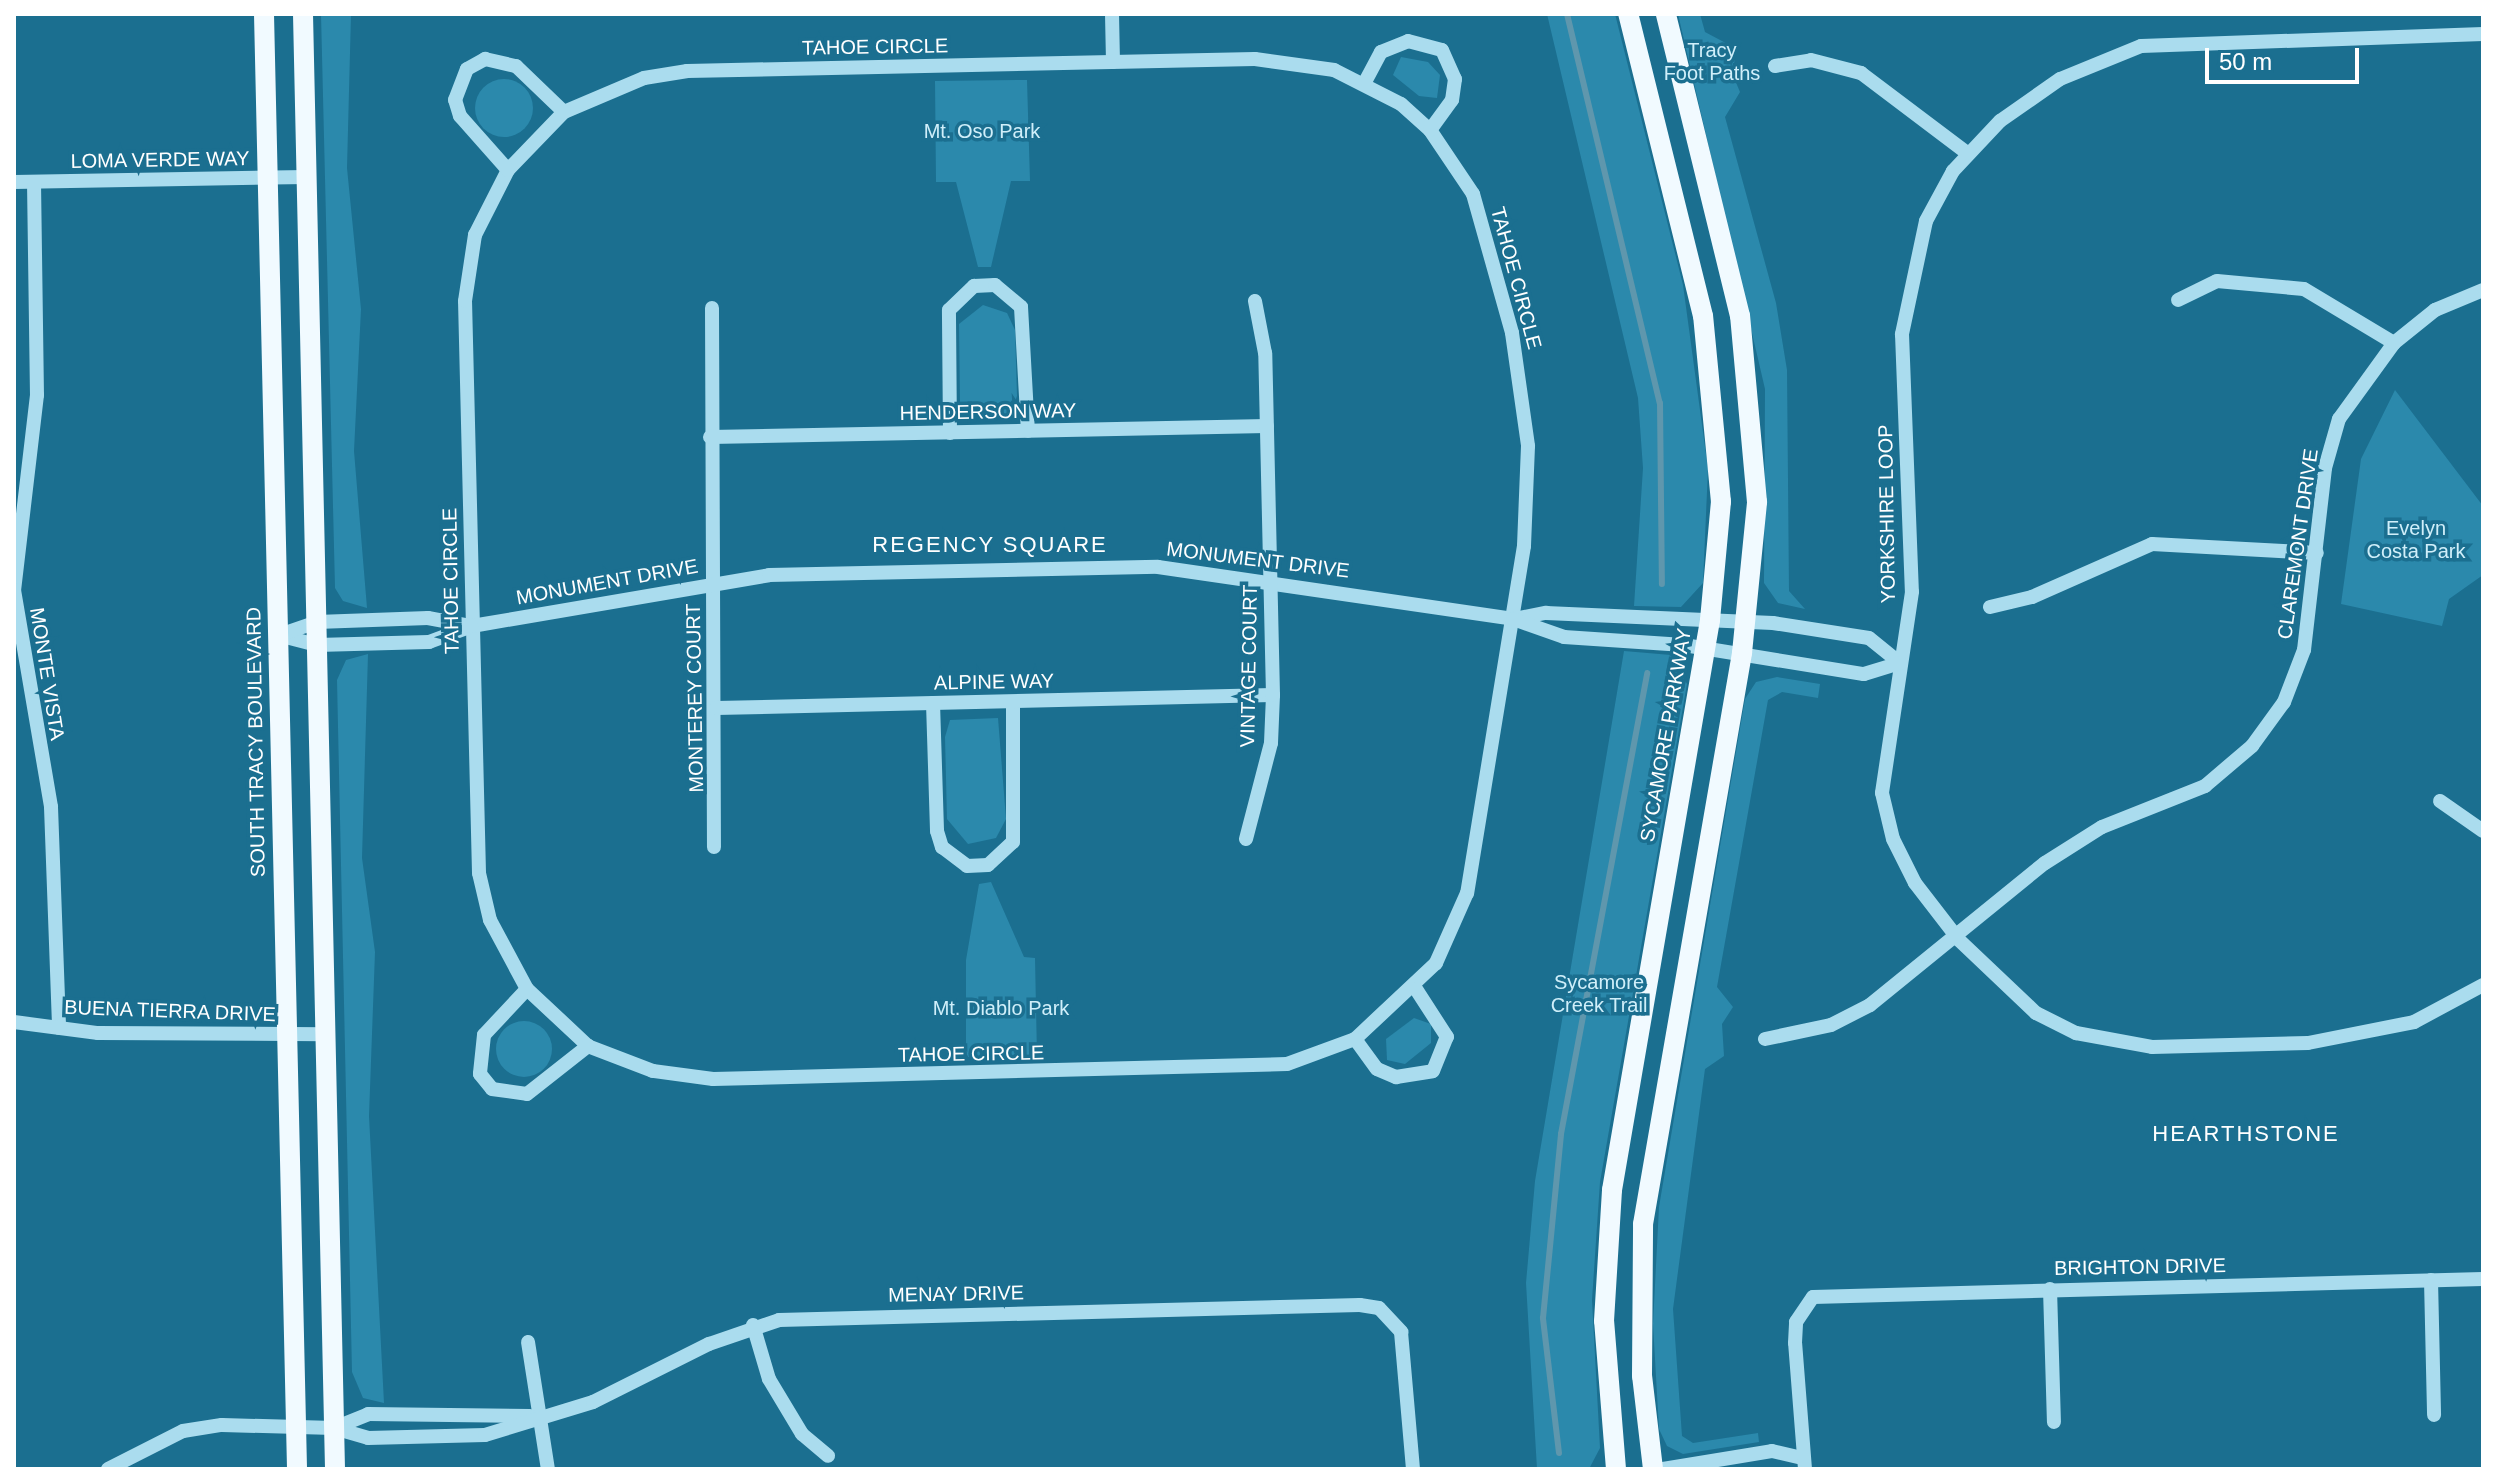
<!DOCTYPE html>
<style>
body{margin:0}
#map{position:relative;width:2497px;height:1483px;overflow:hidden;background:#1b6f90;font-family:Arial,sans-serif}
div>[style]{position:absolute}
[style*='--x']{left:calc(var(--x)*1px);top:calc(var(--y)*1px);width:calc(var(--w)*1px);rotate:calc(var(--a)*1deg)}
.green>*{inset:0;background:#2b89ac}
.round{border-radius:50%}
.stream>*{height:6px;margin:-3px;padding:0 3px;transform-origin:3px;border-radius:3px;background:#5f97ad}
.minor>*{height:14px;margin:-7px;padding:0 7px;transform-origin:7px;border-radius:7px;background:#aadcee}
.major>*{height:20px;margin:-10px;padding:0 10px;transform-origin:10px;border-radius:10px;background:#f1faff}
span{translate:-50% -50%;white-space:nowrap;text-align:center;line-height:1.15;-webkit-text-stroke:7px #1b6f90;paint-order:stroke}
.street-label{font-size:20px;color:#fff}
.park-label{font-size:20px;color:#d0effa}
.neighbourhood-label{font-size:22px;color:#fff;letter-spacing:2px}
.frame{position:absolute;inset:0;border:16px solid #fff;pointer-events:none}
.scale{position:absolute;left:2205px;top:48px;width:154px;height:36px;box-sizing:border-box;border:4px solid #fff;border-top:0;padding-left:10px;font-size:24px;line-height:28px;white-space:nowrap;color:#fff;-webkit-text-stroke:6px #1b6f90;paint-order:stroke}
</style>
<div id="map">
<div class="green">
<i style="clip-path:polygon(321px 14px,351px 14px,347px 168px,361px 309px,354px 451px,367px 608px,343px 601px,335px 588px)"></i>
<i style="clip-path:polygon(1547px 14px,1615px 14px,1683px 285px,1708px 469px,1703px 583px,1681px 607px,1634px 606px,1643px 468px,1638px 398px)"></i>
<i style="clip-path:polygon(1678px 14px,1700px 14px,1705px 32px,1737px 49px,1732px 73px,1740px 92px,1725px 117px,1776px 303px,1787px 370px,1789px 591px,1805px 609px,1778px 603px,1764px 583px,1765px 389px)"></i>
<i style="clip-path:polygon(1401px 57px,1428px 62px,1440px 75px,1437px 98px,1419px 96px,1393px 75px)"></i>
<i class="round" style="left:475px;top:79px;width:58px;height:58px"></i>
<i style="clip-path:polygon(1027px 80px,1030px 181px,1011px 181px,991px 267px,978px 267px,956px 182px,936px 182px,935px 81px)"></i>
<i style="clip-path:polygon(983px 305px,1007px 313px,1015px 330px,1017px 396px,1010px 416px,965px 417px,960px 402px,959px 324px)"></i>
<i style="clip-path:polygon(2395px 390px,2483px 506px,2483px 575px,2449px 599px,2442px 626px,2341px 604px,2361px 459px)"></i>
<i style="clip-path:polygon(1624px 651px,1671px 655px,1687px 684px,1600px 1182px,1592px 1300px,1600px 1448px,1589px 1469px,1537px 1469px,1526px 1283px,1535px 1181px)"></i>
<i style="clip-path:polygon(368px 654px,362px 858px,375px 952px,369px 1116px,384px 1403px,363px 1398px,352px 1372px,337px 680px,346px 660px)"></i>
<i style="clip-path:polygon(1777px 677px,1820px 684px,1818px 698px,1782px 692px,1768px 700px,1717px 987px,1733px 1007px,1722px 1024px,1724px 1056px,1705px 1069px,1673px 1309px,1682px 1436px,1693px 1443px,1758px 1433px,1759px 1442px,1683px 1454px,1667px 1446px,1659px 1429px,1653px 1324px,1659px 1207px,1745px 699px,1756px 682px)"></i>
<i style="clip-path:polygon(998px 718px,1006px 819px,996px 838px,968px 844px,947px 819px,945px 737px,950px 720px)"></i>
<i style="clip-path:polygon(991px 882px,1024px 957px,1035px 958px,1037px 1056px,966px 1057px,966px 960px,979px 884px)"></i>
<i style="clip-path:polygon(1414px 1018px,1431px 1024px,1431px 1043px,1405px 1064px,1387px 1060px,1386px 1039px)"></i>
<i class="round" style="left:496px;top:1021px;width:56px;height:56px"></i>
</div>
<div class="stream">
<i style="--x:1567;--y:14;--w:400;--a:76.6"></i>
<i style="--x:1660;--y:403;--w:181;--a:89.4"></i>
<i style="--x:1559;--y:1453;--w:136;--a:-96.8"></i>
<i style="--x:1543;--y:1318;--w:185;--a:-84.4"></i>
<i style="--x:1561;--y:1134;--w:469;--a:-79.4"></i>
</div>
<div class="minor">
<i style="--x:1112;--y:14;--w:48;--a:88.8"></i>
<i style="--x:2483;--y:34;--w:342;--a:178"></i>
<i style="--x:2141;--y:46;--w:87;--a:157.8"></i>
<i style="--x:2060;--y:79;--w:73;--a:145"></i>
<i style="--x:2000;--y:121;--w:69;--a:133.2"></i>
<i style="--x:1953;--y:171;--w:57;--a:118.4"></i>
<i style="--x:1926;--y:221;--w:116;--a:102"></i>
<i style="--x:1902;--y:334;--w:258;--a:87.8"></i>
<i style="--x:1912;--y:592;--w:203;--a:98.5"></i>
<i style="--x:1882;--y:793;--w:47;--a:76.6"></i>
<i style="--x:1893;--y:839;--w:49;--a:63.4"></i>
<i style="--x:1915;--y:883;--w:72;--a:52.3"></i>
<i style="--x:1959;--y:940;--w:106;--a:43.5"></i>
<i style="--x:2036;--y:1013;--w:45;--a:26.6"></i>
<i style="--x:2076;--y:1033;--w:77;--a:10.4"></i>
<i style="--x:2152;--y:1047;--w:156;--a:-1.5"></i>
<i style="--x:2308;--y:1043;--w:108;--a:-11.2"></i>
<i style="--x:2414;--y:1022;--w:78;--a:-28.2"></i>
<i style="--x:1255;--y:59;--w:80;--a:7.9"></i>
<i style="--x:1334;--y:70;--w:75;--a:26.9"></i>
<i style="--x:1401;--y:104;--w:39;--a:42"></i>
<i style="--x:1430;--y:130;--w:77;--a:56.1"></i>
<i style="--x:1473;--y:194;--w:144;--a:74.3"></i>
<i style="--x:1512;--y:333;--w:114;--a:81.9"></i>
<i style="--x:1528;--y:446;--w:100;--a:92.3"></i>
<i style="--x:1524;--y:546;--w:352;--a:99.3"></i>
<i style="--x:1467;--y:893;--w:77;--a:113.9"></i>
<i style="--x:1436;--y:963;--w:111;--a:136.8"></i>
<i style="--x:1355;--y:1039;--w:72;--a:159.8"></i>
<i style="--x:1287;--y:1064;--w:574;--a:178.5"></i>
<i style="--x:713;--y:1079;--w:61;--a:-172.4"></i>
<i style="--x:653;--y:1071;--w:70;--a:-159"></i>
<i style="--x:588;--y:1046;--w:83;--a:-136.9"></i>
<i style="--x:527;--y:989;--w:78;--a:-118.2"></i>
<i style="--x:490;--y:920;--w:48;--a:-103.2"></i>
<i style="--x:479;--y:873;--w:572;--a:-91.4"></i>
<i style="--x:465;--y:301;--w:67;--a:-81.4"></i>
<i style="--x:475;--y:235;--w:73;--a:-63.1"></i>
<i style="--x:508;--y:170;--w:81;--a:-46"></i>
<i style="--x:564;--y:112;--w:87;--a:-23"></i>
<i style="--x:644;--y:78;--w:44;--a:-9.2"></i>
<i style="--x:687;--y:71;--w:568;--a:-1.21"></i>
<i style="--x:1775;--y:66;--w:36;--a:-9"></i>
<i style="--x:1811;--y:60;--w:52;--a:14.6"></i>
<i style="--x:1861;--y:73;--w:133;--a:37"></i>
<i style="--x:1365;--y:82;--w:34;--a:-62"></i>
<i style="--x:1381;--y:52;--w:29;--a:-22"></i>
<i style="--x:1408;--y:41;--w:35;--a:15"></i>
<i style="--x:1442;--y:50;--w:32;--a:66"></i>
<i style="--x:1455;--y:79;--w:21;--a:98"></i>
<i style="--x:1452;--y:100;--w:37;--a:126"></i>
<i style="--x:508;--y:170;--w:72;--a:-131.6"></i>
<i style="--x:460;--y:116;--w:17;--a:-107"></i>
<i style="--x:455;--y:100;--w:33;--a:-69"></i>
<i style="--x:467;--y:69;--w:21;--a:-29"></i>
<i style="--x:485;--y:59;--w:32;--a:13"></i>
<i style="--x:516;--y:66;--w:66;--a:43.8"></i>
<i style="--x:14;--y:182;--w:293;--a:-1"></i>
<i style="--x:34;--y:182;--w:213;--a:89.2"></i>
<i style="--x:37;--y:395;--w:196;--a:96.7"></i>
<i style="--x:14;--y:590;--w:220;--a:80.3"></i>
<i style="--x:51;--y:807;--w:221;--a:87.9"></i>
<i style="--x:2178;--y:300;--w:43;--a:-26"></i>
<i style="--x:2217;--y:281;--w:87;--a:5.3"></i>
<i style="--x:2304;--y:289;--w:105;--a:31"></i>
<i style="--x:712;--y:308;--w:539;--a:89.79"></i>
<i style="--x:950;--y:433;--w:123;--a:-90.5"></i>
<i style="--x:949;--y:310;--w:35;--a:-44"></i>
<i style="--x:974;--y:286;--w:21;--a:-3"></i>
<i style="--x:995;--y:285;--w:34;--a:40"></i>
<i style="--x:1021;--y:307;--w:124;--a:86.8"></i>
<i style="--x:710;--y:437;--w:557;--a:-1.13"></i>
<i style="--x:1990;--y:607;--w:43;--a:-13.4"></i>
<i style="--x:2032;--y:597;--w:131;--a:-23.8"></i>
<i style="--x:2152;--y:544;--w:165;--a:3.1"></i>
<i style="--x:1514;--y:619;--w:33;--a:-11"></i>
<i style="--x:1546;--y:613;--w:227;--a:2.5"></i>
<i style="--x:1773;--y:623;--w:97;--a:8.9"></i>
<i style="--x:1869;--y:638;--w:40;--a:39"></i>
<i style="--x:278;--y:635;--w:40;--a:14.4"></i>
<i style="--x:317;--y:645;--w:112;--a:-1.5"></i>
<i style="--x:429;--y:642;--w:46;--a:-20.4"></i>
<i style="--x:472;--y:626;--w:301;--a:-9.7"></i>
<i style="--x:769;--y:575;--w:389;--a:-1.2"></i>
<i style="--x:1158;--y:567;--w:359;--a:8.3"></i>
<i style="--x:1513;--y:619;--w:54;--a:19.4"></i>
<i style="--x:1564;--y:637;--w:120;--a:3.8"></i>
<i style="--x:1684;--y:645;--w:182;--a:9.2"></i>
<i style="--x:1864;--y:674;--w:38;--a:-17"></i>
<i style="--x:279;--y:635;--w:40;--a:-18.9"></i>
<i style="--x:317;--y:622;--w:111;--a:-2.1"></i>
<i style="--x:428;--y:618;--w:44;--a:10.5"></i>
<i style="--x:933;--y:703;--w:128;--a:88.2"></i>
<i style="--x:937;--y:831;--w:17;--a:73"></i>
<i style="--x:942;--y:847;--w:31;--a:37"></i>
<i style="--x:967;--y:866;--w:21;--a:-3"></i>
<i style="--x:988;--y:865;--w:34;--a:-43"></i>
<i style="--x:1013;--y:842;--w:140;--a:-90"></i>
<i style="--x:716;--y:708;--w:557;--a:-1.34"></i>
<i style="--x:2440;--y:801;--w:52;--a:34.9"></i>
<i style="--x:1246;--y:839;--w:99;--a:-75.4"></i>
<i style="--x:1271;--y:743;--w:48;--a:-87.6"></i>
<i style="--x:1273;--y:695;--w:342;--a:-91.3"></i>
<i style="--x:1265;--y:353;--w:53;--a:-100.9"></i>
<i style="--x:527;--y:989;--w:63;--a:133.1"></i>
<i style="--x:484;--y:1035;--w:39;--a:96"></i>
<i style="--x:480;--y:1074;--w:19;--a:51"></i>
<i style="--x:492;--y:1089;--w:35;--a:8"></i>
<i style="--x:527;--y:1094;--w:78;--a:-38.2"></i>
<i style="--x:14;--y:1022;--w:85;--a:7.5"></i>
<i style="--x:98;--y:1033;--w:227;--a:0.3"></i>
<i style="--x:1355;--y:1039;--w:37;--a:54"></i>
<i style="--x:1377;--y:1069;--w:21;--a:23"></i>
<i style="--x:1396;--y:1077;--w:37;--a:-9"></i>
<i style="--x:1433;--y:1071;--w:37;--a:-68"></i>
<i style="--x:1447;--y:1037;--w:57;--a:-122.9"></i>
<i style="--x:1765;--y:1039;--w:67;--a:-12"></i>
<i style="--x:1831;--y:1025;--w:44;--a:-27.1"></i>
<i style="--x:1870;--y:1005;--w:225;--a:-39.1"></i>
<i style="--x:2045;--y:863;--w:67;--a:-32.3"></i>
<i style="--x:2102;--y:827;--w:111;--a:-21.7"></i>
<i style="--x:2205;--y:786;--w:62;--a:-40.4"></i>
<i style="--x:2252;--y:746;--w:54;--a:-54"></i>
<i style="--x:2284;--y:702;--w:56;--a:-69"></i>
<i style="--x:2304;--y:650;--w:183;--a:-83.4"></i>
<i style="--x:2325;--y:468;--w:51;--a:-74.1"></i>
<i style="--x:2339;--y:419;--w:94;--a:-54.1"></i>
<i style="--x:2394;--y:343;--w:53;--a:-38.8"></i>
<i style="--x:2435;--y:310;--w:52;--a:-22.6"></i>
<i style="--x:2431;--y:1280;--w:135;--a:88.7"></i>
<i style="--x:2050;--y:1289;--w:133;--a:88.3"></i>
<i style="--x:753;--y:1325;--w:56;--a:73.5"></i>
<i style="--x:769;--y:1379;--w:64;--a:59"></i>
<i style="--x:802;--y:1434;--w:34;--a:40"></i>
<i style="--x:528;--y:1342;--w:129;--a:81.1"></i>
<i style="--x:334;--y:1428;--w:37;--a:-22"></i>
<i style="--x:368;--y:1414;--w:162;--a:0.7"></i>
<i style="--x:108;--y:1469;--w:84;--a:-26.9"></i>
<i style="--x:183;--y:1431;--w:39;--a:-9"></i>
<i style="--x:222;--y:1425;--w:112;--a:1.5"></i>
<i style="--x:334;--y:1428;--w:35;--a:16"></i>
<i style="--x:368;--y:1438;--w:117;--a:-1.5"></i>
<i style="--x:485;--y:1435;--w:113;--a:-17"></i>
<i style="--x:593;--y:1402;--w:130;--a:-26.6"></i>
<i style="--x:709;--y:1344;--w:74;--a:-18.9"></i>
<i style="--x:779;--y:1320;--w:581;--a:-1.48"></i>
<i style="--x:1360;--y:1305;--w:19;--a:9"></i>
<i style="--x:1379;--y:1308;--w:33;--a:47"></i>
<i style="--x:1401;--y:1332;--w:138;--a:85"></i>
<i style="--x:1663;--y:1469;--w:110;--a:-9.4"></i>
<i style="--x:1772;--y:1451;--w:32;--a:13"></i>
<i style="--x:1805;--y:1469;--w:126;--a:-94.5"></i>
<i style="--x:1795;--y:1343;--w:21;--a:-87"></i>
<i style="--x:1796;--y:1322;--w:30;--a:-56"></i>
<i style="--x:1813;--y:1297;--w:670;--a:-1.54"></i>
</div>
<div class="major">
<i style="--x:264;--y:14;--w:1455;--a:88.7"></i>
<i style="--x:303;--y:14;--w:1455;--a:88.74"></i>
<i style="--x:1616;--y:1469;--w:148;--a:-94.6"></i>
<i style="--x:1604;--y:1321;--w:131;--a:-86.5"></i>
<i style="--x:1612;--y:1190;--w:578;--a:-80.24"></i>
<i style="--x:1710;--y:620;--w:119;--a:-84.7"></i>
<i style="--x:1721;--y:502;--w:187;--a:-95.5"></i>
<i style="--x:1703;--y:316;--w:311;--a:-103.9"></i>
<i style="--x:1653;--y:1469;--w:94;--a:-96.7"></i>
<i style="--x:1642;--y:1376;--w:152;--a:-89.6"></i>
<i style="--x:1643;--y:1224;--w:580;--a:-80.16"></i>
<i style="--x:1742;--y:653;--w:152;--a:-84.3"></i>
<i style="--x:1757;--y:502;--w:187;--a:-95.2"></i>
<i style="--x:1740;--y:316;--w:311;--a:-103.8"></i>
</div>
<div class="street-label">
<span style="left:875px;top:47px;rotate:-1deg">TAHOE CIRCLE</span>
<span style="left:160px;top:160px;rotate:-1deg">LOMA VERDE WAY</span>
<span style="left:1516px;top:278px;rotate:75deg">TAHOE CIRCLE</span>
<span style="left:988px;top:412px;rotate:-1deg">HENDERSON WAY</span>
<span style="left:1887px;top:514px;rotate:-91deg">YORKSHIRE LOOP</span>
<span style="left:2298px;top:544px;rotate:-82deg">CLAREMONT DRIVE</span>
<span style="left:1258px;top:560px;rotate:7deg">MONUMENT DRIVE</span>
<span style="left:451px;top:581px;rotate:-91deg">TAHOE CIRCLE</span>
<span style="left:607px;top:582px;rotate:-10deg">MONUMENT DRIVE</span>
<span style="left:1249px;top:666px;rotate:-89deg">VINTAGE COURT</span>
<span style="left:47px;top:674px;rotate:81deg">MONTE VISTA</span>
<span style="left:994px;top:682px;rotate:-1deg">ALPINE WAY</span>
<span style="left:695px;top:698px;rotate:-91deg">MONTEREY COURT</span>
<span style="left:1666px;top:735px;rotate:-80deg">SYCAMORE PARKWAY</span>
<span style="left:256px;top:742px;rotate:-91deg">SOUTH TRACY BOULEVARD</span>
<span style="left:170px;top:1011px;rotate:2deg">BUENA TIERRA DRIVE</span>
<span style="left:971px;top:1054px;rotate:-1deg">TAHOE CIRCLE</span>
<span style="left:2140px;top:1267px;rotate:-1deg">BRIGHTON DRIVE</span>
<span style="left:956px;top:1294px;rotate:-1deg">MENAY DRIVE</span>
</div>
<div class="park-label">
<span style="left:1712px;top:62px">Tracy<br>Foot Paths</span>
<span style="left:982px;top:131px">Mt. Oso Park</span>
<span style="left:2416px;top:540px">Evelyn<br>Costa Park</span>
<span style="left:1599px;top:994px">Sycamore<br>Creek Trail</span>
<span style="left:1001px;top:1008px">Mt. Diablo Park</span>
</div>
<div class="neighbourhood-label">
<span style="left:990px;top:545px">REGENCY SQUARE</span>
<span style="left:2246px;top:1134px">HEARTHSTONE</span>
</div>
<div class="frame"></div>
<div class="scale">50 m</div>
</div>
